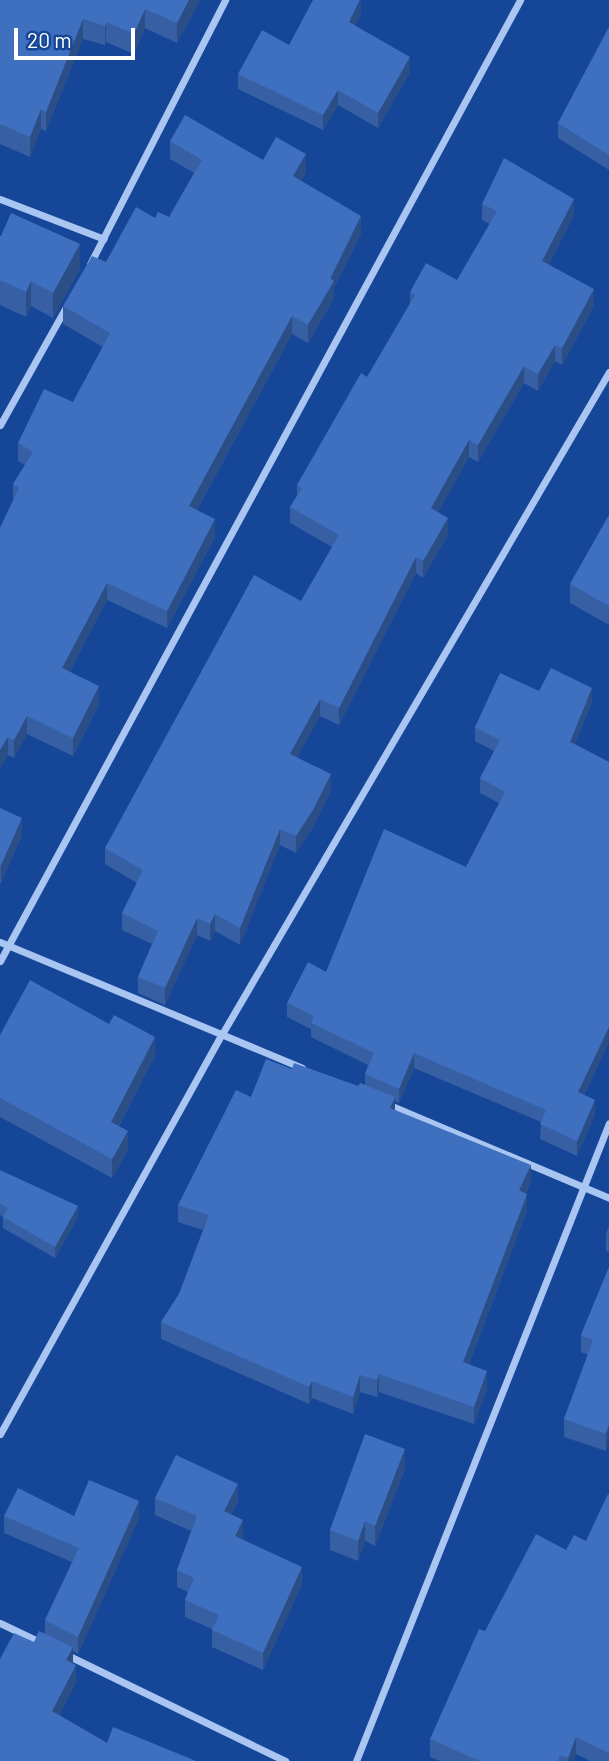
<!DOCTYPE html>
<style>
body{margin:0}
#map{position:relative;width:609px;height:1761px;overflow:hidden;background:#164698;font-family:Barlow,sans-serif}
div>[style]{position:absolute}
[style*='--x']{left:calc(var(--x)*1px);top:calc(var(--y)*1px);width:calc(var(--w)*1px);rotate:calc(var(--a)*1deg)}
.minor>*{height:7px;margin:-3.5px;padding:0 3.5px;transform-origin:3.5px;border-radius:3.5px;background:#a9c5f2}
.wall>*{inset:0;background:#365fa4}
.shaded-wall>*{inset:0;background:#2c4e86}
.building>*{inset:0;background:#3f6fbf}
span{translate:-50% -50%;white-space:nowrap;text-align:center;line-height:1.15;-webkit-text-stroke:6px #164698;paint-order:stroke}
.scale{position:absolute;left:14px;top:28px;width:121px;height:32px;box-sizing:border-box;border:4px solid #fff;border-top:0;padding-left:9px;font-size:21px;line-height:24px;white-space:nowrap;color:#fff;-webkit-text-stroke:5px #164698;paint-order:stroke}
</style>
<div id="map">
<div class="minor">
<i style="--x:0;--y:199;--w:111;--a:21"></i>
<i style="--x:90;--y:264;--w:297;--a:-62.9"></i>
<i style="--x:0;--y:425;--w:137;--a:-60.8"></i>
<i style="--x:0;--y:942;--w:327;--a:22.6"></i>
<i style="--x:0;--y:961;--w:1093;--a:-61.58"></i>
<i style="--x:387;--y:1104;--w:241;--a:22.9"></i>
<i style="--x:0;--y:1434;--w:457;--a:-61"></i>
<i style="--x:222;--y:1034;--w:767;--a:-59.69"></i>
<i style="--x:0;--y:1623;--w:47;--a:25.5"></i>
<i style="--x:65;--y:1654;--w:245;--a:25.9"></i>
<i style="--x:356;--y:1761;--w:686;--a:-68.37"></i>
</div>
<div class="wall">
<i style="clip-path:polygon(0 0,200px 0,177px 43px,145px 28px,134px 54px,106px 42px,105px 45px,83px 39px,46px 131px,41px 129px,30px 157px,0 144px)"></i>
<i style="clip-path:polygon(361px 14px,355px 25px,410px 72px,378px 128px,338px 105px,323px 130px,238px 89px,238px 74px,289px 45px)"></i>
<i style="clip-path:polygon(609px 27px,609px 170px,558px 138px,558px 123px)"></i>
<i style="clip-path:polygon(170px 141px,263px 160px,306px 172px,301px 181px,361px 234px,334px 288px,334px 298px,308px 343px,292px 334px,197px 510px,215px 537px,167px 628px,107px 600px,70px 671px,99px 704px,73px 756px,27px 734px,14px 758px,8px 755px,0 768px,0 528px,13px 500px,13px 484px,25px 465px,18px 461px,18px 443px,73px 402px,103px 347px,63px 324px,63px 306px,106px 262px,155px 218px,169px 217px,194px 173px,170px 159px)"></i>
<i style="clip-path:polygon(482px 204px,574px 215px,549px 264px,594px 306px,562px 365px,555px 361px,538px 391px,524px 383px,478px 462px,469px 457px,438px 512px,448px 535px,423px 578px,416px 573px,339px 725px,320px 716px,297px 757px,331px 791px,313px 827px,296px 853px,280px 845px,240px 945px,215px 931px,210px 941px,197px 935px,165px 1005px,138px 993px,138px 977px,152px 944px,122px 930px,122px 913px,137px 883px,105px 864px,105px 848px,301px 601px,332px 547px,290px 523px,290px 507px,297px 496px,297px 485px,367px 377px,410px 304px,410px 292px,457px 280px,490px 224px,482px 220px)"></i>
<i style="clip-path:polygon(0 236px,80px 269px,53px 318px,31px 306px,26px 317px,0 305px)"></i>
<i style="clip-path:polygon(609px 515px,609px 625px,570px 603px,570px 584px)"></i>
<i style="clip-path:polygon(539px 691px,592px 702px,575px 744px,609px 762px,609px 1042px,584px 1095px,595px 1114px,577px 1156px,540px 1139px,541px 1122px,414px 1068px,399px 1103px,395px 1101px,395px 1110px,531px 1182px,526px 1193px,527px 1211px,469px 1364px,487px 1388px,474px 1424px,379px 1392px,377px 1397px,360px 1392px,353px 1414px,312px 1398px,309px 1404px,161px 1339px,161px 1322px,179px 1294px,203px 1230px,178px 1222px,178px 1205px,251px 1097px,292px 1069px,358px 1086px,365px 1085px,365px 1074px,368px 1065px,311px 1037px,311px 1029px,287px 1017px,287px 1003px,326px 972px,466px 867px,499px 803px,480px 793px,480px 778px,494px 751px,475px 741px,475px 727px)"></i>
<i style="clip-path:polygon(0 808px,22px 835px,1px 883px,0 883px)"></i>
<i style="clip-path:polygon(0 1035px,155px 1056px,119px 1126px,128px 1150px,112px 1178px,0 1117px)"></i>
<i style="clip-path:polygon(0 1170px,78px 1217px,55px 1258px,3px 1228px,3px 1217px,0 1215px)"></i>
<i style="clip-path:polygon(609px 1226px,609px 1252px,606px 1251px,606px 1234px)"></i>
<i style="clip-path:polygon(609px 1267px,606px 1451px,564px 1437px,564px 1419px,588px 1355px,581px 1352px,581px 1335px)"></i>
<i style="clip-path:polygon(405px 1469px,375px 1546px,365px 1541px,358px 1561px,330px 1550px,330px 1530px)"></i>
<i style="clip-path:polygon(609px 1495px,609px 1761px,590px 1761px,576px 1754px,573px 1761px,440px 1761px,430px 1757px,430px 1739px,485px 1631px,566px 1550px,586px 1541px)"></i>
<i style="clip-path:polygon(155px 1498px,238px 1502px,231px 1514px,243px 1537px,242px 1539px,302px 1584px,263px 1670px,212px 1647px,212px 1629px,185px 1617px,185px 1600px,188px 1592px,177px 1587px,177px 1570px,191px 1531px,155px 1515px)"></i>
<i style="clip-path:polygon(4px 1516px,74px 1516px,139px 1518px,78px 1654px,73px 1651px,73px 1663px,76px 1683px,59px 1715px,107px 1743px,0 1761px,34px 1642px,45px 1633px,45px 1620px,72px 1562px,4px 1533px)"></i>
</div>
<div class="shaded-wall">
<i style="clip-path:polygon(189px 0,200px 0,177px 43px,177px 23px)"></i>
<i style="clip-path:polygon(361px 0,361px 14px,349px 37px,349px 22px)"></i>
<i style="clip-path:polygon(145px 9px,145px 28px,134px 54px,134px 34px)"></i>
<i style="clip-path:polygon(83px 19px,83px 39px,46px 131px,46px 112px)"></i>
<i style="clip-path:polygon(106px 22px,106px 42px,105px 45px,105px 26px)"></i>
<i style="clip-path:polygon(410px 57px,410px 72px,378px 128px,378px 113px)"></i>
<i style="clip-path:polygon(338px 90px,338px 105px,323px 130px,323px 115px)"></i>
<i style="clip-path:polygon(41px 109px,41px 129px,30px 157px,30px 137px)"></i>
<i style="clip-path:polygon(306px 154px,306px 172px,293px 194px,293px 176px)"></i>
<i style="clip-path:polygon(574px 199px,574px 215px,542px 277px,542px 261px)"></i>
<i style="clip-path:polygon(361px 216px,361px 234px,334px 288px,334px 298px,308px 343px,308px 325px)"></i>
<i style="clip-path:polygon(80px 244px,80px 269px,53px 318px,53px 293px)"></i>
<i style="clip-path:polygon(31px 281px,31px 306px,26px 317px,26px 292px)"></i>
<i style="clip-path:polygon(594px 289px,594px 306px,562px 365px,562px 348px)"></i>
<i style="clip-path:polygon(292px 316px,292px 334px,189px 524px,189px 506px)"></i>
<i style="clip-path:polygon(555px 345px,555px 361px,538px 391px,538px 374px)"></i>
<i style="clip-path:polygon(524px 366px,524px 383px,478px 462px,478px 445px)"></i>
<i style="clip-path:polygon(469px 440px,469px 457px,431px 525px,431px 508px)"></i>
<i style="clip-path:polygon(448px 518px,448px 535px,423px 578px,423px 561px)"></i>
<i style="clip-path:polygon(215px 519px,215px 537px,167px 628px,167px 611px)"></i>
<i style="clip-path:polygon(416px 557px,416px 573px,339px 725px,339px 708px)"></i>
<i style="clip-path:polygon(107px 583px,107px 600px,62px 686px,62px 668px)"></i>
<i style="clip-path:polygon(99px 686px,99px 704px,73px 756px,73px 738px)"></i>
<i style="clip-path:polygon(592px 688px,592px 702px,570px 756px,570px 742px)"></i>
<i style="clip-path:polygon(320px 699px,320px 716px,290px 770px,290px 754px)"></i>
<i style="clip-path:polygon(27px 716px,27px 734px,14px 758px,14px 740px)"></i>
<i style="clip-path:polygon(8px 737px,8px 755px,0 768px,0 750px)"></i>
<i style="clip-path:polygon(331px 774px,331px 791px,313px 827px,296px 853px,296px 836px)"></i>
<i style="clip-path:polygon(22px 818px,22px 835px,1px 883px,1px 865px)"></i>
<i style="clip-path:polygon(280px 829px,280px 845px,240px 945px,240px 928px)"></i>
<i style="clip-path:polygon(215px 914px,215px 931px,210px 941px,210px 924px)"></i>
<i style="clip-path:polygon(197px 918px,197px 935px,165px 1005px,165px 988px)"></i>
<i style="clip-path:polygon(609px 1027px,609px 1042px,578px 1107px,578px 1092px)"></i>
<i style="clip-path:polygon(155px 1037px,155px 1056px,111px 1141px,111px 1122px)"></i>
<i style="clip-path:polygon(414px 1053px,414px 1068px,399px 1103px,399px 1089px)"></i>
<i style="clip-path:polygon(395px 1097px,395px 1115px,390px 1108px)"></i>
<i style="clip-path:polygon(595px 1100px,595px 1114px,577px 1156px,577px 1141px)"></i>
<i style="clip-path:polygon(128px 1131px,128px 1150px,112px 1178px,112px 1159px)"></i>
<i style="clip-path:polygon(531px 1165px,531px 1182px,519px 1207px,519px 1190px)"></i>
<i style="clip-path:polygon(527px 1194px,527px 1211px,463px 1379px,463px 1362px)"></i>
<i style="clip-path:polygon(78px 1206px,78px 1217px,55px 1258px,55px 1247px)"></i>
<i style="clip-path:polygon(487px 1371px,487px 1388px,474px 1424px,474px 1407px)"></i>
<i style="clip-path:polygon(379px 1374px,379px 1392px,377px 1397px,377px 1380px)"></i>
<i style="clip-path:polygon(360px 1375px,360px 1392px,353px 1414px,353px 1397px)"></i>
<i style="clip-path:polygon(312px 1381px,312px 1398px,309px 1404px,309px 1387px)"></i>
<i style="clip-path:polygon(609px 1425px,609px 1443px,606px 1451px,606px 1434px)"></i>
<i style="clip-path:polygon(405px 1449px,405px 1469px,375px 1546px,375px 1526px)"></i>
<i style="clip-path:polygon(238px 1484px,238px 1502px,224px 1529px,224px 1511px)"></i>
<i style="clip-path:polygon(139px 1501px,139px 1518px,78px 1654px,78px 1637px)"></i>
<i style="clip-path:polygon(243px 1520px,243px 1537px,235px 1553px,235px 1536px)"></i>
<i style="clip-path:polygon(365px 1521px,365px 1541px,358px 1561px,358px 1541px)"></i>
<i style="clip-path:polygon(302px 1567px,302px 1584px,263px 1670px,263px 1653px)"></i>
<i style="clip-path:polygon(73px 1647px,73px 1665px,66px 1660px)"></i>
<i style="clip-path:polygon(76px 1665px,76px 1683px,52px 1729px,52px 1711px)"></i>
<i style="clip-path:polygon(576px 1737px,576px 1754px,573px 1761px,568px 1761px,568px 1758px)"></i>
</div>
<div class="building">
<i style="clip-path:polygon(0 0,189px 0,177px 23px,145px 9px,134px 34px,106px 22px,105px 26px,83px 19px,46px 112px,41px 109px,30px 137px,0 124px)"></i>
<i style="clip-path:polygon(313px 0,360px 0,349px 22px,410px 57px,378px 113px,338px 90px,323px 115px,238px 74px,262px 30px,289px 45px)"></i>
<i style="clip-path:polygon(609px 27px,609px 155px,558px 123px)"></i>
<i style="clip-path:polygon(185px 115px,263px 160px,276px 137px,306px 154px,293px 176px,361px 216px,330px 278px,334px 281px,308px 325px,292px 316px,189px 506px,215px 519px,167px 611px,107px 583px,62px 668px,99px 686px,73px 738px,27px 716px,14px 740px,8px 737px,0 750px,0 528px,19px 488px,13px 484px,33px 452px,18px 443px,44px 389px,73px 402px,110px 333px,63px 306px,92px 256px,106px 262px,136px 207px,155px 218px,158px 212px,169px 217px,202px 160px,170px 141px)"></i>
<i style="clip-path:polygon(504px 158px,574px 199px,542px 261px,594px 289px,562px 348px,555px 345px,538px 374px,524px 366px,478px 445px,469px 440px,431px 508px,448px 518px,423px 561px,416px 557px,339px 708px,320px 699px,290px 754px,331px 774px,313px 810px,296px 836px,280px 829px,240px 928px,215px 914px,210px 924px,197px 918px,165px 988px,138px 977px,158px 931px,122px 913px,143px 870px,105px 848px,254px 575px,301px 601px,339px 535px,290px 507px,302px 488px,297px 485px,361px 373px,367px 377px,415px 295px,410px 292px,426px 263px,457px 280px,497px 211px,482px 204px)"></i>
<i style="clip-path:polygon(11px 213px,80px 244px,53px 293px,31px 281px,26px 292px,0 280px,0 236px,1px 236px)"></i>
<i style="clip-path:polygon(609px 515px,609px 606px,570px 584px)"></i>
<i style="clip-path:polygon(551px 668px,592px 688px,570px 742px,609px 762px,609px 1027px,578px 1092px,595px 1100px,577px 1141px,540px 1124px,546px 1110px,414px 1053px,399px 1089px,365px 1074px,374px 1053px,311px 1023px,314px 1016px,287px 1003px,308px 962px,326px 972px,384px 829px,466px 867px,505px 792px,480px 778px,500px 740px,475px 727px,500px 673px,539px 691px)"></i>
<i style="clip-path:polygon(0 808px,22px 818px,1px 865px,0 865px)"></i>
<i style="clip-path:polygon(30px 980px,109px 1024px,114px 1015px,155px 1037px,111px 1122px,128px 1131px,112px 1159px,0 1098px,0 1035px)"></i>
<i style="clip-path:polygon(266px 1059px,292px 1069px,294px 1063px,358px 1086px,360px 1083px,395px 1097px,390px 1108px,531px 1165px,519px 1190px,527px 1194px,463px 1362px,487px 1371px,474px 1407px,379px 1374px,377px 1380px,360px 1375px,353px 1397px,312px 1381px,309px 1387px,161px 1322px,179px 1294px,209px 1215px,178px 1205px,236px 1090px,251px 1097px)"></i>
<i style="clip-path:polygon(0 1170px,78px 1206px,55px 1247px,3px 1217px,8px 1208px,0 1204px)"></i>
<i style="clip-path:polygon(609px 1267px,609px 1425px,606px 1434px,564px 1419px,593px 1340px,581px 1335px)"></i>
<i style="clip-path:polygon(365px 1434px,405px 1449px,375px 1526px,365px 1521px,358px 1541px,330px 1530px)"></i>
<i style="clip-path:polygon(176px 1455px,238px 1484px,224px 1511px,243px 1520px,235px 1536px,302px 1567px,263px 1653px,212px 1630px,219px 1615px,185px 1600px,194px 1578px,177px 1570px,197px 1516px,155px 1498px)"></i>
<i style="clip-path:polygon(89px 1480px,139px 1501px,78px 1637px,45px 1620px,79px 1548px,4px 1516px,18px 1488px,74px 1516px)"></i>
<i style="clip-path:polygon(608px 1494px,609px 1495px,609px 1753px,576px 1737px,568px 1758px,560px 1755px,558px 1761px,480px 1761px,430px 1739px,479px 1629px,485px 1631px,536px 1534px,566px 1550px,574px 1535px,586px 1541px)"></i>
<i style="clip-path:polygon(39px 1631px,73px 1647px,66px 1660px,76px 1665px,52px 1711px,107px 1743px,113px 1727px,196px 1761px,0 1761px,0 1659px,14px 1633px,34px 1642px)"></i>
</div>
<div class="scale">20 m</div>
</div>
